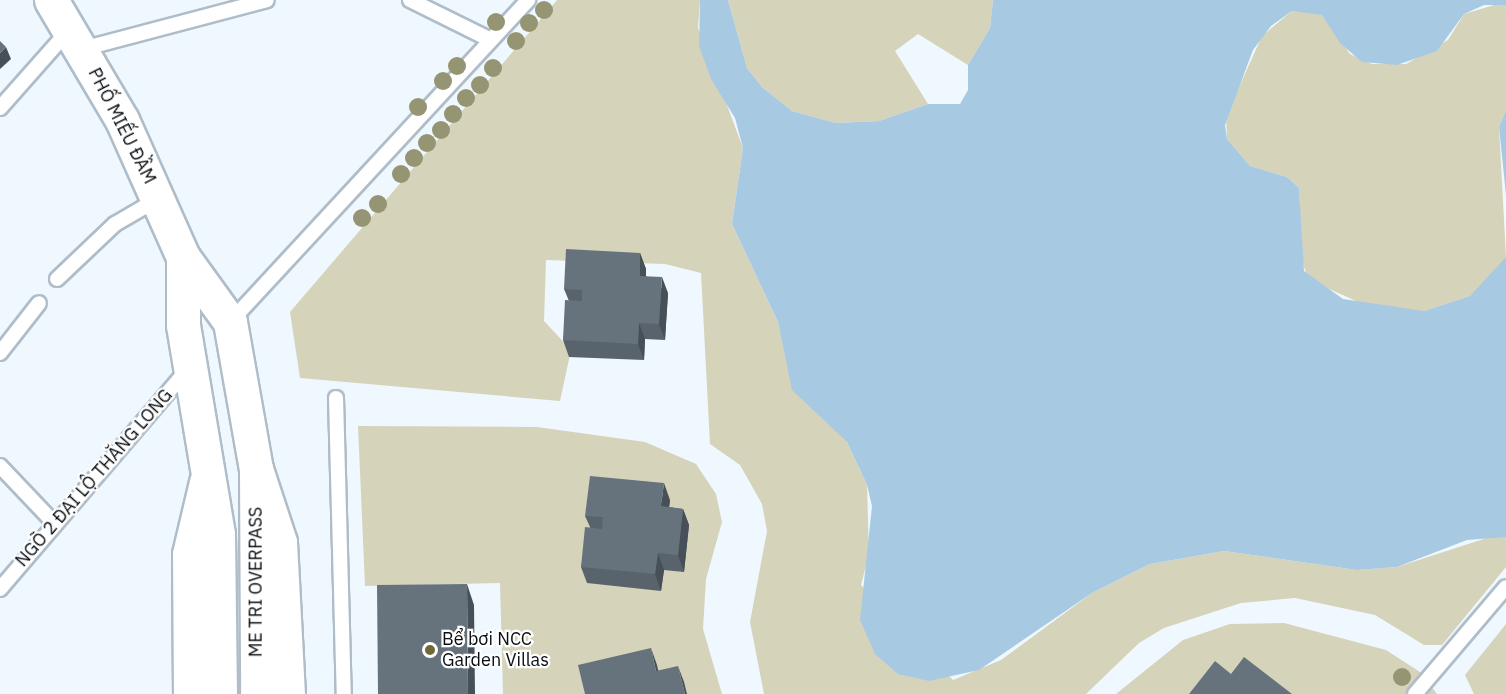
<!DOCTYPE html>
<meta charset="utf-8">
<style>
body{margin:0}
#map{position:relative;width:1506px;height:694px;overflow:hidden;background:#eff8ff;font-family:"IBM Plex Sans",sans-serif}
div>[style]{position:absolute}
[style*='--x']{left:calc(var(--x)*1px);top:calc(var(--y)*1px);width:calc(var(--w)*1px);rotate:calc(var(--a)*1deg)}
.green>*{inset:0;background:#d6d3bb}
.water>*{inset:0;background:#a8c9e2}
.roads{filter:drop-shadow(2px 0 #afbdc9) drop-shadow(-2px 0 #afbdc9) drop-shadow(0 2px #afbdc9) drop-shadow(0 -2px #afbdc9)}
.lane>*{height:14px;margin:-7px;padding:0 7px;transform-origin:7px;border-radius:7px;background:#fff}
.secondary>*{height:33px;margin:-16.5px;padding:0 16.5px;transform-origin:16.5px;border-radius:16.5px;background:#fff}
.primary>*{height:33px;margin:-16.5px;padding:0 16.5px;transform-origin:16.5px;border-radius:16.5px;background:#fff}
.trees>*{width:18px;height:18px;margin:-9px;border-radius:50%;background:#959473}
.wall>*{inset:0;background:#58636c}
.shaded-wall>*{inset:0;background:#475058}
.building>*{inset:0;background:#66737d}
.dots>*{width:16px;height:16px;translate:-50% -50%;box-sizing:border-box;border:3px solid #fff;border-radius:50%}
span{translate:-50% -50%;white-space:nowrap;text-align:center;line-height:1.15;-webkit-text-stroke:4.5px #fff;paint-order:stroke}
.street-label{font-size:18px;color:#090e12}
.poi-label{font-size:18px;color:#090e12}
.left{translate:0 -50%;text-align:left}
</style>
<div id="map">
<div class="green">
<i style="clip-path:polygon(557px 0,700px 0,698px 28px,743px 148px,732px 224px,778px 322px,789px 372px,847px 442px,867px 485px,869px 554px,861px 585px,953px 680px,1001px 660px,1092px 593px,1150px 564px,1224px 551px,1357px 570px,1397px 567px,1496px 535px,1506px 537px,1506px 567px,1442px 645px,1424px 645px,1375px 615px,1295px 598px,1241px 603px,1164px 628px,1139px 643px,1086px 694px,764px 694px,750px 622px,767px 531px,762px 504px,740px 465px,710px 444px,701px 273px,665px 264px,546px 260px,544px 321px,571px 350px,560px 401px,300px 378px,290px 312px)"></i>
<i style="clip-path:polygon(728px 0,993px 0,990px 28px,968px 65px,918px 34px,895px 51px,928px 104px,879px 121px,836px 123px,792px 111px,762px 87px,747px 68px)"></i>
<i style="clip-path:polygon(1501px 3px,1506px 5px,1506px 110px,1499px 127px,1506px 257px,1498px 272px,1470px 296px,1424px 311px,1365px 305px,1309px 280px,1302px 262px,1299px 188px,1287px 177px,1250px 166px,1227px 139px,1226px 116px,1262px 36px,1292px 11px,1310px 12px,1322px 15px,1350px 54px,1372px 64px,1406px 64px,1448px 40px,1464px 14px)"></i>
<i style="clip-path:polygon(358px 426px,537px 427px,645px 442px,696px 464px,716px 494px,722px 522px,706px 579px,703px 629px,722px 694px,503px 694px,500px 583px,365px 586px)"></i>
<i style="clip-path:polygon(1284px 623px,1386px 650px,1420px 672px,1437px 694px,1116px 694px,1183px 640px,1230px 624px)"></i>
<i style="clip-path:polygon(1506px 624px,1506px 694px,1474px 694px,1465px 675px)"></i>
</div>
<div class="water">
<i style="clip-path:polygon(700px 0,728px 0,747px 68px,762px 87px,792px 111px,836px 123px,879px 121px,928px 104px,960px 104px,968px 90px,968px 65px,990px 28px,993px 0,1506px 0,1506px 5px,1484px 5px,1464px 14px,1437px 51px,1397px 65px,1362px 62px,1340px 43px,1322px 15px,1292px 11px,1271px 26px,1253px 50px,1225px 125px,1227px 139px,1250px 166px,1287px 177px,1299px 188px,1304px 271px,1343px 299px,1424px 311px,1470px 296px,1506px 257px,1506px 537px,1467px 540px,1397px 567px,1357px 570px,1224px 551px,1150px 564px,1092px 593px,979px 670px,929px 681px,898px 674px,875px 654px,860px 620px,872px 506px,867px 485px,847px 442px,792px 390px,778px 322px,732px 224px,743px 148px,735px 118px,711px 79px,699px 46px)"></i>
<i style="clip-path:polygon(1506px 110px,1506px 195px,1499px 127px)"></i>
</div>
<div class="roads">
<div class="lane">
<i style="--x:410;--y:0;--w:90;--a:26.3"></i>
<i style="--x:82;--y:49;--w:191;--a:-14.8"></i>
<i style="--x:0;--y:108;--w:104;--a:-48.5"></i>
<i style="--x:57;--y:279;--w:80;--a:-43.5"></i>
<i style="--x:115;--y:224;--w:50;--a:-30.2"></i>
<i style="--x:230;--y:322;--w:439;--a:-47.2"></i>
<i style="--x:0;--y:353;--w:63;--a:-52"></i>
<i style="--x:336;--y:398;--w:296;--a:88.5"></i>
<i style="--x:0;--y:466;--w:80;--a:46.5"></i>
<i style="--x:0;--y:589;--w:289;--a:-49.5"></i>
<i style="--x:1415;--y:694;--w:140;--a:-49.6"></i>
</div>
<div class="secondary">
<i style="--x:51;--y:0;--w:139;--a:59.4"></i>
<i style="--x:122;--y:120;--w:150;--a:66"></i>
<i style="--x:183;--y:257;--w:80;--a:54.1"></i>
<i style="--x:230;--y:322;--w:149;--a:80"></i>
<i style="--x:256;--y:469;--w:225;--a:89.7"></i>
<i style="--x:183;--y:257;--w:68;--a:90"></i>
<i style="--x:183;--y:325;--w:212;--a:80.5"></i>
<i style="--x:218;--y:534;--w:160;--a:89.3"></i>
</div>
<div class="primary">
<i style="--x:256;--y:469;--w:77;--a:71.8"></i>
<i style="--x:280;--y:542;--w:152;--a:87"></i>
<i style="--x:190;--y:694;--w:140;--a:-90.4"></i>
<i style="--x:189;--y:554;--w:74;--a:-76.7"></i>
</div>
</div>
<div class="trees">
<i style="left:544px;top:10px"></i>
<i style="left:496px;top:22px"></i>
<i style="left:529px;top:23px"></i>
<i style="left:516px;top:41px"></i>
<i style="left:457px;top:66px"></i>
<i style="left:493px;top:68px"></i>
<i style="left:443px;top:81px"></i>
<i style="left:480px;top:85px"></i>
<i style="left:466px;top:98px"></i>
<i style="left:418px;top:107px"></i>
<i style="left:453px;top:114px"></i>
<i style="left:441px;top:130px"></i>
<i style="left:427px;top:143px"></i>
<i style="left:414px;top:158px"></i>
<i style="left:401px;top:174px"></i>
<i style="left:378px;top:204px"></i>
<i style="left:362px;top:218px"></i>
<i style="left:1402px;top:677px"></i>
</div>
<div class="wall">
<i style="clip-path:polygon(640px 253px,646px 269px,646px 276px,668px 293px,665px 340px,645px 339px,644px 360px,569px 357px,563px 340px,569px 301px,564px 289px)"></i>
<i style="clip-path:polygon(670px 500px,669px 507px,683px 509px,689px 525px,684px 572px,664px 570px,661px 591px,587px 583px,581px 567px,590px 527px,585px 516px)"></i>
</div>
<div class="shaded-wall">
<i style="clip-path:polygon(6px 47px,11px 59px,0 69px,0 53px)"></i>
<i style="clip-path:polygon(640px 253px,646px 269px,646px 292px,640px 276px)"></i>
<i style="clip-path:polygon(662px 277px,668px 293px,665px 340px,659px 324px)"></i>
<i style="clip-path:polygon(639px 323px,645px 339px,644px 360px,638px 344px)"></i>
<i style="clip-path:polygon(664px 483px,670px 500px,667px 523px,661px 506px)"></i>
<i style="clip-path:polygon(683px 509px,689px 525px,684px 572px,678px 555px)"></i>
<i style="clip-path:polygon(658px 553px,664px 570px,661px 591px,655px 574px)"></i>
<i style="clip-path:polygon(467px 584px,474px 605px,475px 694px,468px 694px)"></i>
<i style="clip-path:polygon(651px 648px,657px 665px,662px 688px,656px 671px)"></i>
<i style="clip-path:polygon(678px 666px,684px 682px,687px 694px,685px 694px)"></i>
</div>
<div class="building">
<i style="clip-path:polygon(0 41px,6px 47px,0 53px)"></i>
<i style="clip-path:polygon(566px 249px,640px 253px,640px 276px,662px 277px,659px 324px,639px 323px,638px 344px,563px 340px,565px 300px,582px 301px,582px 290px,564px 289px)"></i>
<i style="clip-path:polygon(590px 476px,664px 483px,661px 506px,683px 509px,678px 555px,658px 553px,655px 574px,581px 567px,585px 527px,602px 529px,603px 517px,585px 516px)"></i>
<i style="clip-path:polygon(467px 584px,468px 694px,378px 694px,377px 585px)"></i>
<i style="clip-path:polygon(651px 648px,656px 671px,678px 666px,685px 694px,585px 694px,578px 665px)"></i>
<i style="clip-path:polygon(1244px 657px,1292px 694px,1189px 694px,1215px 661px,1231px 674px)"></i>
</div>
<div class="dots">
<i style="left:430px;top:650px;background:#706834"></i>
</div>
<div class="street-label">
<span style="left:122px;top:126px;rotate:63deg">PHỐ MIẾU ĐẦM</span>
<span style="left:94px;top:478px;rotate:-49deg">NGÕ 2 ĐẠI LỘ THĂNG LONG</span>
<span style="left:256px;top:582px;rotate:-90deg">ME TRI OVERPASS</span>
</div>
<div class="poi-label">
<span class="left" style="left:442px;top:650px">Bể bơi NCC<br>Garden Villas</span>
</div>
</div>
